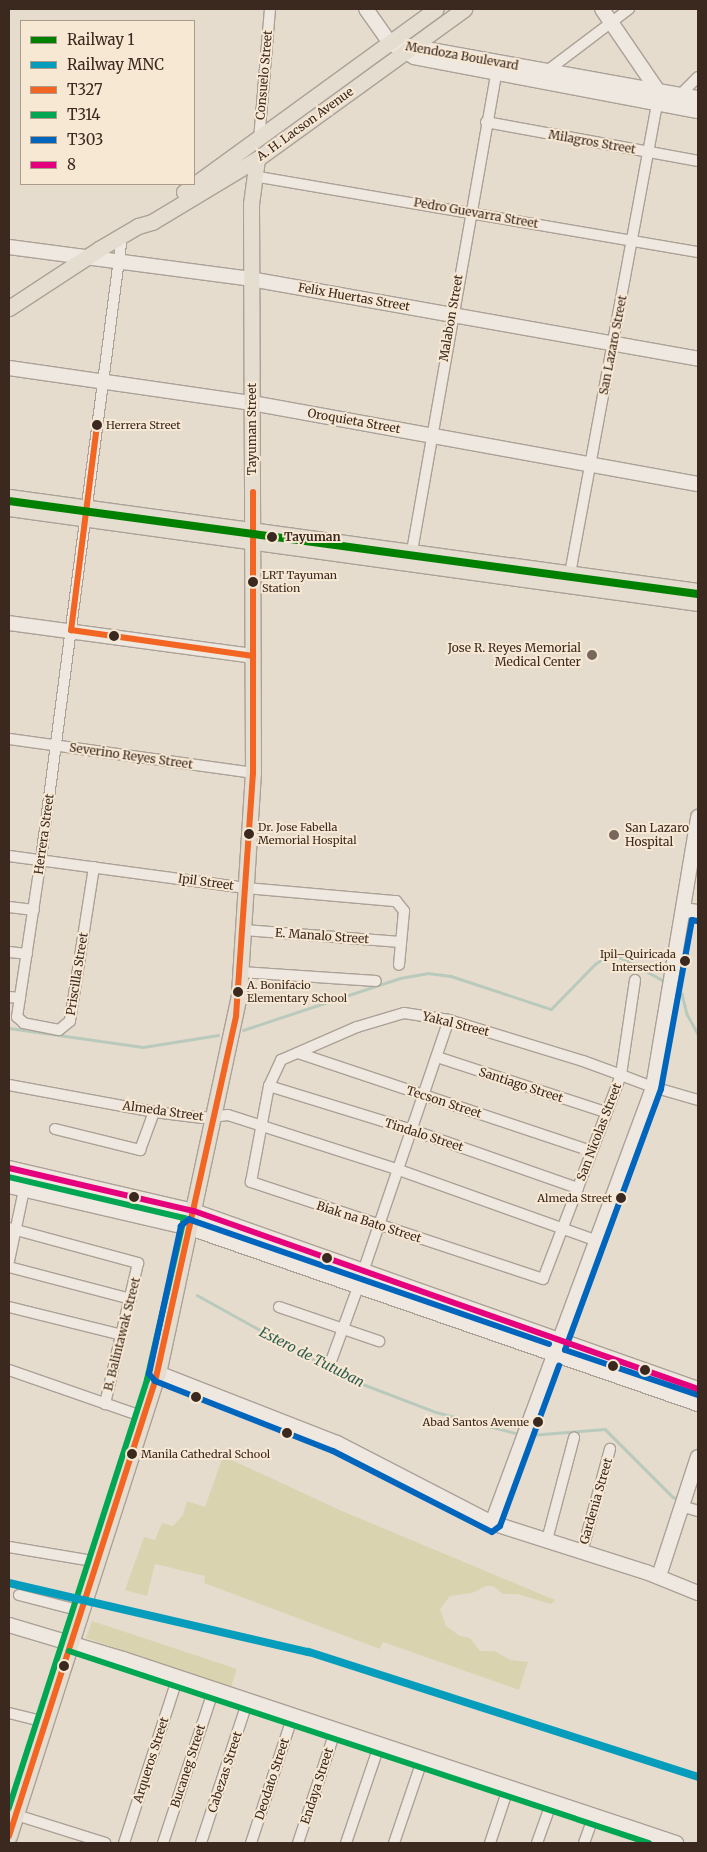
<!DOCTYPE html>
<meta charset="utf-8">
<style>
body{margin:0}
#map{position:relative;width:707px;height:1852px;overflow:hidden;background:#e6dcce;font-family:Merriweather,serif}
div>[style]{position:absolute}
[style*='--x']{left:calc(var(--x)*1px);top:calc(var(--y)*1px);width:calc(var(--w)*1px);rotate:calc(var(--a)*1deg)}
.green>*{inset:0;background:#d9d4af}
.stream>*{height:2.5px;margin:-1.25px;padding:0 1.25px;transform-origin:1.25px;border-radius:1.25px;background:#b9cabd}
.roads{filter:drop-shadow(1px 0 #aba197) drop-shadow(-1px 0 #aba197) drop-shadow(0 1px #aba197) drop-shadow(0 -1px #aba197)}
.street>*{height:10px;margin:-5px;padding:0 5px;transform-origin:5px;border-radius:5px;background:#eee8e0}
.secondary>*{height:14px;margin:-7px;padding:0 7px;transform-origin:7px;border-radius:7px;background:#eee8e0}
.primary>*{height:15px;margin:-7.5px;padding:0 7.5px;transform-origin:7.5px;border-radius:7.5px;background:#e6ddd1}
.bus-1>*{height:6px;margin:-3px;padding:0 3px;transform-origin:3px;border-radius:3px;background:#f26522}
.bus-2>*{height:6px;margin:-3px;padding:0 3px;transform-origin:3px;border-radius:3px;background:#00a651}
.bus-3>*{height:6px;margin:-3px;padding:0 3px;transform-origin:3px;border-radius:3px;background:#0065bd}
.bus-4>*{height:6px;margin:-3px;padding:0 3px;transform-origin:3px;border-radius:3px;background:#e5007d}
.rail-1>*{height:8px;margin:-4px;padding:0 4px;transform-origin:4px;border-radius:4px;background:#008000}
.rail-2>*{height:8px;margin:-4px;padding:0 4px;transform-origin:4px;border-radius:4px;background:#069cbc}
.dots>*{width:14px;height:14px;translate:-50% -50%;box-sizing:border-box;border:2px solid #f7e8d3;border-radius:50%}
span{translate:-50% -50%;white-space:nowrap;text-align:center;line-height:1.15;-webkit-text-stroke:4px #f7e8d3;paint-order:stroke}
.bus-label{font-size:11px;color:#3b281e}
.left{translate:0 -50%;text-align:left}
.right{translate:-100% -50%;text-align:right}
.street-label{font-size:12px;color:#3b281e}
.stop-label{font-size:12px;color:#3b281e;font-weight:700}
.poi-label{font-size:12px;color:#3b281e}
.water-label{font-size:14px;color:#2c5c52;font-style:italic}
.frame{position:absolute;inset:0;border:10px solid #3b281e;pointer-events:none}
.legend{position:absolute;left:20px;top:20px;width:175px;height:165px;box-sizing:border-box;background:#f7e8d3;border:1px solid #ac9b8b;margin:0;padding:6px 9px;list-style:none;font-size:15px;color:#3b281e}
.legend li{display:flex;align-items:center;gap:10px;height:25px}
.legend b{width:25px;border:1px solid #ac9b8b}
</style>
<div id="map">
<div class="green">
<i style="clip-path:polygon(223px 1456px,342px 1511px,555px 1600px,551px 1604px,517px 1594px,503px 1594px,493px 1586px,486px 1586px,472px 1593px,450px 1596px,440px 1609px,446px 1626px,460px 1636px,470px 1638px,480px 1651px,494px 1651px,511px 1660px,528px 1662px,519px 1690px,383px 1642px,380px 1649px,204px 1583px,205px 1576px,155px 1564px,147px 1596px,125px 1590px,144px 1537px,155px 1540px,162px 1523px,173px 1526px,183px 1515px,187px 1501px,205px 1507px)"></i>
<i style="clip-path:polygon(92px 1621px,237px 1669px,231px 1687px,86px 1638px)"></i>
</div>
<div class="stream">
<i style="--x:674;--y:988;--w:10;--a:37"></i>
<i style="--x:682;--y:994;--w:21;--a:76"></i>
<i style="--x:687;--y:1014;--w:23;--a:61"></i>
<i style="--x:9;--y:1028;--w:135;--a:8.1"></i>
<i style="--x:143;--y:1047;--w:76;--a:-9.1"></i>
<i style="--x:243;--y:1030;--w:165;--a:-18.3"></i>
<i style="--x:400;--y:978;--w:27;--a:-10"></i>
<i style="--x:427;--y:973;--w:24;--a:7"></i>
<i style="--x:451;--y:976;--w:105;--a:18.3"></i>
<i style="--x:551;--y:1009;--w:63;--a:-45.6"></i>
<i style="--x:595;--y:964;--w:14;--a:-34"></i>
<i style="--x:607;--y:956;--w:15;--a:8"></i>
<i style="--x:622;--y:958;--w:50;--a:28.6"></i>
<i style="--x:197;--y:1295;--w:171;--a:29"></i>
<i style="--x:347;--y:1378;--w:95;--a:20.9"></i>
<i style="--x:436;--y:1412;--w:86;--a:14.8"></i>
<i style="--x:530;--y:1435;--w:75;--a:-4.6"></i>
<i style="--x:605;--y:1429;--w:96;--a:45"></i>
<i style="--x:673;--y:1497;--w:8;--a:23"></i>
<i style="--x:688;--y:1502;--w:10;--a:17"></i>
</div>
<div class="roads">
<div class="street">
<i style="--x:547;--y:71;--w:103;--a:-37.1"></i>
<i style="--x:680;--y:95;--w:25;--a:-45"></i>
<i style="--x:486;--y:122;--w:216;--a:10.4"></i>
<i style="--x:259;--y:140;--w:131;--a:-85.2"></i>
<i style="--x:253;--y:176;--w:451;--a:9.7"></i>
<i style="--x:411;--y:557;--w:491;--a:-80"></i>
<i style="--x:569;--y:579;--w:484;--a:-79.5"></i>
<i style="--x:9;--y:739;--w:246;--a:7.9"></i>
<i style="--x:9;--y:856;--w:239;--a:7.7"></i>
<i style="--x:246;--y:888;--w:151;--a:5"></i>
<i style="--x:396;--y:901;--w:13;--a:51"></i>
<i style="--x:404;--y:911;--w:54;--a:95.3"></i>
<i style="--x:94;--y:867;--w:156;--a:98.9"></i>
<i style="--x:70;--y:1021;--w:14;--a:141"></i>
<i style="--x:59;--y:1030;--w:36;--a:-169"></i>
<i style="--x:24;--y:1023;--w:9;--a:-139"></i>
<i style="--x:17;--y:1017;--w:160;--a:-81.4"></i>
<i style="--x:41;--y:859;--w:628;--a:-82.59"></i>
<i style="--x:9;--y:907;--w:25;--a:7"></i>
<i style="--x:244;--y:930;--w:157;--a:4.4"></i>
<i style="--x:9;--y:952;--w:18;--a:6"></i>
<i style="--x:241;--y:972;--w:135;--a:3.8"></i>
<i style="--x:635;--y:980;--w:96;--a:98.4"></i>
<i style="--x:621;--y:1075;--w:218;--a:110.9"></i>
<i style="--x:543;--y:1279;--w:308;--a:-161.6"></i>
<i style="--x:251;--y:1182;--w:98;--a:-79.4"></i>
<i style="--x:269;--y:1086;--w:29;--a:-65"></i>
<i style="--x:281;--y:1060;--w:83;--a:-23.5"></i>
<i style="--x:357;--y:1027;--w:49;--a:-16.6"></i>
<i style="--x:404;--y:1013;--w:46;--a:8.8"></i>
<i style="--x:449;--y:1020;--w:140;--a:17"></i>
<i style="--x:583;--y:1061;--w:40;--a:20.2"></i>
<i style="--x:621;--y:1075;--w:34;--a:21"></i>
<i style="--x:653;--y:1087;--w:47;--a:16.1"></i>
<i style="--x:9;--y:997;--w:11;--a:5"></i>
<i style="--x:298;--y:1053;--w:309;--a:18.5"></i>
<i style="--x:437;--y:1057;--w:177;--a:18.1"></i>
<i style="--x:9;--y:1085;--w:147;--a:10.5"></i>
<i style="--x:154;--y:1112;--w:49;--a:7"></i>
<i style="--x:203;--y:1118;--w:25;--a:-7"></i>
<i style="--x:228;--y:1115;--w:180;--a:17.8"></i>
<i style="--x:399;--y:1170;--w:210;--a:19.7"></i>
<i style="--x:269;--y:1086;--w:150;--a:17.1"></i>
<i style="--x:412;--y:1130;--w:176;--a:19.3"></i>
<i style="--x:55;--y:1129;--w:88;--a:13.9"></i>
<i style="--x:140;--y:1150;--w:40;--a:-69.8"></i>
<i style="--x:9;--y:1228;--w:134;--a:15.2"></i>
<i style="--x:138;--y:1263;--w:145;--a:103.2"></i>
<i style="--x:9;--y:1261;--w:73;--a:-78.1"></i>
<i style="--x:9;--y:1267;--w:126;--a:14.7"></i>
<i style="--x:363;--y:1272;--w:266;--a:-71.2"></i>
<i style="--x:9;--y:1307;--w:116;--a:13.9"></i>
<i style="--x:279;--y:1307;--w:106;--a:18.8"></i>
<i style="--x:330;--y:1364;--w:82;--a:-70"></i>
<i style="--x:9;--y:1370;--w:143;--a:19.2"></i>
<i style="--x:681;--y:1506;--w:18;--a:16"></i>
<i style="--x:547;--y:1540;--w:106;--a:-75.2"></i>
<i style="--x:9;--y:1547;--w:91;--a:9.5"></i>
<i style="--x:582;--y:1552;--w:107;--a:-74.8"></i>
<i style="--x:19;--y:1595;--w:65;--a:14.3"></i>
<i style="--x:9;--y:1713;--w:38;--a:14"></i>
<i style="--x:10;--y:1813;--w:100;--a:17.5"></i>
<i style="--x:124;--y:1843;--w:175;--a:-72"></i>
<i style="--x:163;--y:1843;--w:162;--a:-71.7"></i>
<i style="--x:201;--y:1843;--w:151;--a:-71.8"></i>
<i style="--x:251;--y:1843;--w:135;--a:-71.8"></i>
<i style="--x:298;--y:1843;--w:120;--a:-71.6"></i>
<i style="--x:346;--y:1843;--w:106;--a:-71.2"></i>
<i style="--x:394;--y:1843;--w:90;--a:-71.2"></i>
<i style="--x:490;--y:1843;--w:60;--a:-71.6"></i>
<i style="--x:537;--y:1843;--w:45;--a:-70.3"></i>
<i style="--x:584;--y:1843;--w:30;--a:-70"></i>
</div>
<div class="secondary">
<i style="--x:366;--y:9;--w:42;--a:54.8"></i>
<i style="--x:390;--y:43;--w:28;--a:30"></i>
<i style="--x:414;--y:57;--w:289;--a:10.8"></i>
<i style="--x:602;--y:9;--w:99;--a:55.7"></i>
<i style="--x:403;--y:45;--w:300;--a:10.2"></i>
<i style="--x:9;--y:247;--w:244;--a:7.5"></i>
<i style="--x:251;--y:279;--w:454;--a:10.1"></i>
<i style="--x:9;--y:368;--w:246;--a:8.2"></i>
<i style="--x:252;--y:403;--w:453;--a:10.3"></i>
<i style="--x:9;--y:623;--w:246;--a:7.7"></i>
<i style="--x:685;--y:910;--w:13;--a:9"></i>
<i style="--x:9;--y:1168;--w:190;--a:13.1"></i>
<i style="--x:194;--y:1211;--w:535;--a:19.45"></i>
<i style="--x:9;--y:1186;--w:186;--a:13.1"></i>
<i style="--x:190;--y:1228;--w:538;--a:19.11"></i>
<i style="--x:158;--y:1373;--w:192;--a:21.4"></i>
<i style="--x:337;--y:1443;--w:174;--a:27.3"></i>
<i style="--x:492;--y:1523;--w:162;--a:17.7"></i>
<i style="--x:646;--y:1572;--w:56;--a:22"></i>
<i style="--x:492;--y:1523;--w:465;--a:-69.7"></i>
<i style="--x:653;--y:1087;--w:274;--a:-80.5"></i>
<i style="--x:659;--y:1576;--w:125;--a:-71.9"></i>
<i style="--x:9;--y:1625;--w:119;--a:16.6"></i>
<i style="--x:123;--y:1659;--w:583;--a:18.4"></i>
</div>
<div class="primary">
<i style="--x:184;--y:192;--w:311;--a:-36"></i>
<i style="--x:9;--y:308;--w:108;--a:-33.2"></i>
<i style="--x:99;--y:249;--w:45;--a:-30.5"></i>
<i style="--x:138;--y:226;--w:15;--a:-16"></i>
<i style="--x:152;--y:222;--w:122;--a:-31"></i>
<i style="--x:257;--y:159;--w:256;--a:-35.9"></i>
<i style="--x:9;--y:497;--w:695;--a:7.77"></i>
<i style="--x:9;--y:508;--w:696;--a:7.85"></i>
<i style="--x:9;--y:1836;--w:486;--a:-72.2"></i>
<i style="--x:158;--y:1373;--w:388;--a:-77.9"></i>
<i style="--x:239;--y:994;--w:221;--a:-86.4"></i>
<i style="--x:253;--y:773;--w:569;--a:-90.2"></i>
<i style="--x:251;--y:204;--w:45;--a:-82.4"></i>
</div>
</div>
<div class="bus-1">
<i style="--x:97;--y:425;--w:207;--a:97.2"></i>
<i style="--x:71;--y:630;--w:184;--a:8.1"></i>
<i style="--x:9;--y:1836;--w:477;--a:-72.2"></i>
<i style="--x:155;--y:1382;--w:375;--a:-77.5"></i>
<i style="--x:236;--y:1016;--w:244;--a:-86"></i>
<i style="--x:253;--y:773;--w:281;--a:-90"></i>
</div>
<div class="bus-2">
<i style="--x:9;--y:1177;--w:180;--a:13.2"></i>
<i style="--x:184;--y:1218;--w:166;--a:102.9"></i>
<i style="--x:147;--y:1380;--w:450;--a:107.9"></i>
<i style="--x:69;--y:1651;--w:611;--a:18.32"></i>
</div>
<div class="bus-3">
<i style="--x:697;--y:921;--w:5;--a:-169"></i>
<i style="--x:692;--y:920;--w:172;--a:100.4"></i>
<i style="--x:661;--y:1089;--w:278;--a:110.2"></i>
<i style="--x:565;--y:1350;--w:140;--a:18.7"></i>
<i style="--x:549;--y:1344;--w:381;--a:-160.9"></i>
<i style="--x:189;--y:1219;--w:11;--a:139"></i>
<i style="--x:181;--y:1226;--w:151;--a:102.2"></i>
<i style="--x:149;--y:1374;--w:9;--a:49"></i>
<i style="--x:155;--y:1381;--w:191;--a:21.5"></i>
<i style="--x:333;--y:1451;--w:178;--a:27"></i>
<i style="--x:492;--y:1532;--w:10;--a:-37"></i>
<i style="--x:500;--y:1526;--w:171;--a:-69.8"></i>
</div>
<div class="bus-4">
<i style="--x:9;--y:1168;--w:190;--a:13.1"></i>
<i style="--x:194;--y:1211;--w:535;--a:19.45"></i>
</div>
<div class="rail-1">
<i style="--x:9;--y:501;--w:695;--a:7.69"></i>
</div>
<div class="rail-2">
<i style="--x:9;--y:1583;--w:308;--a:13"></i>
<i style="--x:309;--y:1652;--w:409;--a:17.8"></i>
</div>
<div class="dots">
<i style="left:97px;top:425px;background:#3b281e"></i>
<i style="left:272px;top:537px;background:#3b281e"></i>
<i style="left:253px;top:582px;background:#3b281e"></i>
<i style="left:114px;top:636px;background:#3b281e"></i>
<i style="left:592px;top:655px;background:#77675c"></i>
<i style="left:249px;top:834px;background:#3b281e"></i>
<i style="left:614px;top:835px;background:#77675c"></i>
<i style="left:685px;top:961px;background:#3b281e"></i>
<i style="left:238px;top:992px;background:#3b281e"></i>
<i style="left:134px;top:1197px;background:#3b281e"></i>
<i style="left:621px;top:1198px;background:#3b281e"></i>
<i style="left:327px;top:1258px;background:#3b281e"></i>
<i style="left:613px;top:1366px;background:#3b281e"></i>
<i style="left:645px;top:1370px;background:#3b281e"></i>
<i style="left:196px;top:1397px;background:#3b281e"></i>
<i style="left:538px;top:1422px;background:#3b281e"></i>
<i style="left:287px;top:1433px;background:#3b281e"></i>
<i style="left:132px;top:1454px;background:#3b281e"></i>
<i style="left:64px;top:1666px;background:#3b281e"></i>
</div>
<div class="bus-label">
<span class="left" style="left:106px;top:425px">Herrera Street</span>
<span class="left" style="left:262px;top:582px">LRT Tayuman<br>Station</span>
<span class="left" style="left:258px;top:834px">Dr. Jose Fabella<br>Memorial Hospital</span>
<span class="right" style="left:676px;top:961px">Ipil–Quiricada<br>Intersection</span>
<span class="left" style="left:247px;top:992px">A. Bonifacio<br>Elementary School</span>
<span class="right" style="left:612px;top:1198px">Almeda Street</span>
<span class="right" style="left:529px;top:1422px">Abad Santos Avenue</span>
<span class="left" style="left:141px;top:1454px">Manila Cathedral School</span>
</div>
<div class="street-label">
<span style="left:462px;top:56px;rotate:10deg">Mendoza Boulevard</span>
<span style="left:264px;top:75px;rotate:-85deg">Consuelo Street</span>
<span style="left:305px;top:124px;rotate:-36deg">A. H. Lacson Avenue</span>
<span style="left:592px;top:142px;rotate:10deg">Milagros Street</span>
<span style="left:476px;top:213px;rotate:10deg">Pedro Guevarra Street</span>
<span style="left:354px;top:297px;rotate:10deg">Felix Huertas Street</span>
<span style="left:451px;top:318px;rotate:-80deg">Malabon Street</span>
<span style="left:613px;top:345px;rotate:-79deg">San Lazaro Street</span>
<span style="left:354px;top:421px;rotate:10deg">Oroquieta Street</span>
<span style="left:252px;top:429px;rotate:-90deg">Tayuman Street</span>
<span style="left:131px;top:756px;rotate:8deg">Severino Reyes Street</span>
<span style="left:44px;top:834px;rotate:-82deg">Herrera Street</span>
<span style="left:206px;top:882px;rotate:8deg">Ipil Street</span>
<span style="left:322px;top:936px;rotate:4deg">E. Manalo Street</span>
<span style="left:77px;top:974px;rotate:-81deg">Priscilla Street</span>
<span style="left:456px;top:1024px;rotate:14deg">Yakal Street</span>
<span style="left:521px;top:1085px;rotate:18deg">Santiago Street</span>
<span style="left:444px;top:1102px;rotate:18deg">Tecson Street</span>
<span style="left:163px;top:1111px;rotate:8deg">Almeda Street</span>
<span style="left:599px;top:1132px;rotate:-69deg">San Nicolas Street</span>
<span style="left:424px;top:1135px;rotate:18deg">Tindalo Street</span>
<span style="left:369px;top:1222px;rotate:18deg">Biak na Bato Street</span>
<span style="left:122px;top:1334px;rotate:-76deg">B. Balintawak Street</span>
<span style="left:596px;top:1501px;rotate:-74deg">Gardenia Street</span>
<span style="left:151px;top:1760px;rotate:-72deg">Arqueros Street</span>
<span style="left:188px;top:1766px;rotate:-72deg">Bucaneg Street</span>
<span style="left:225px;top:1772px;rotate:-72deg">Cabezas Street</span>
<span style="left:272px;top:1779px;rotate:-72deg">Deodato Street</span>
<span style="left:317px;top:1786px;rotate:-72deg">Endaya Street</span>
</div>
<div class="stop-label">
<span class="left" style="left:284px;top:537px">Tayuman</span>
</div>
<div class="poi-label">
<span class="right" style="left:581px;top:655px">Jose R. Reyes Memorial<br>Medical Center</span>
<span class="left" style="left:625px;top:835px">San Lazaro<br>Hospital</span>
</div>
<div class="water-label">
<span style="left:312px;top:1357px;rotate:27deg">Estero de Tutuban</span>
</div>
<div class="frame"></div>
<ul class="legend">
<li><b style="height:6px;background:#008000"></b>Railway 1</li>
<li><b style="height:6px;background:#069cbc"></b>Railway MNC</li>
<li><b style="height:6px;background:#f26522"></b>T327</li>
<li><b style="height:6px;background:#00a651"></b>T314</li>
<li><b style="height:6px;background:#0065bd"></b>T303</li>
<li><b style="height:6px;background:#e5007d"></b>8</li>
</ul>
</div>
